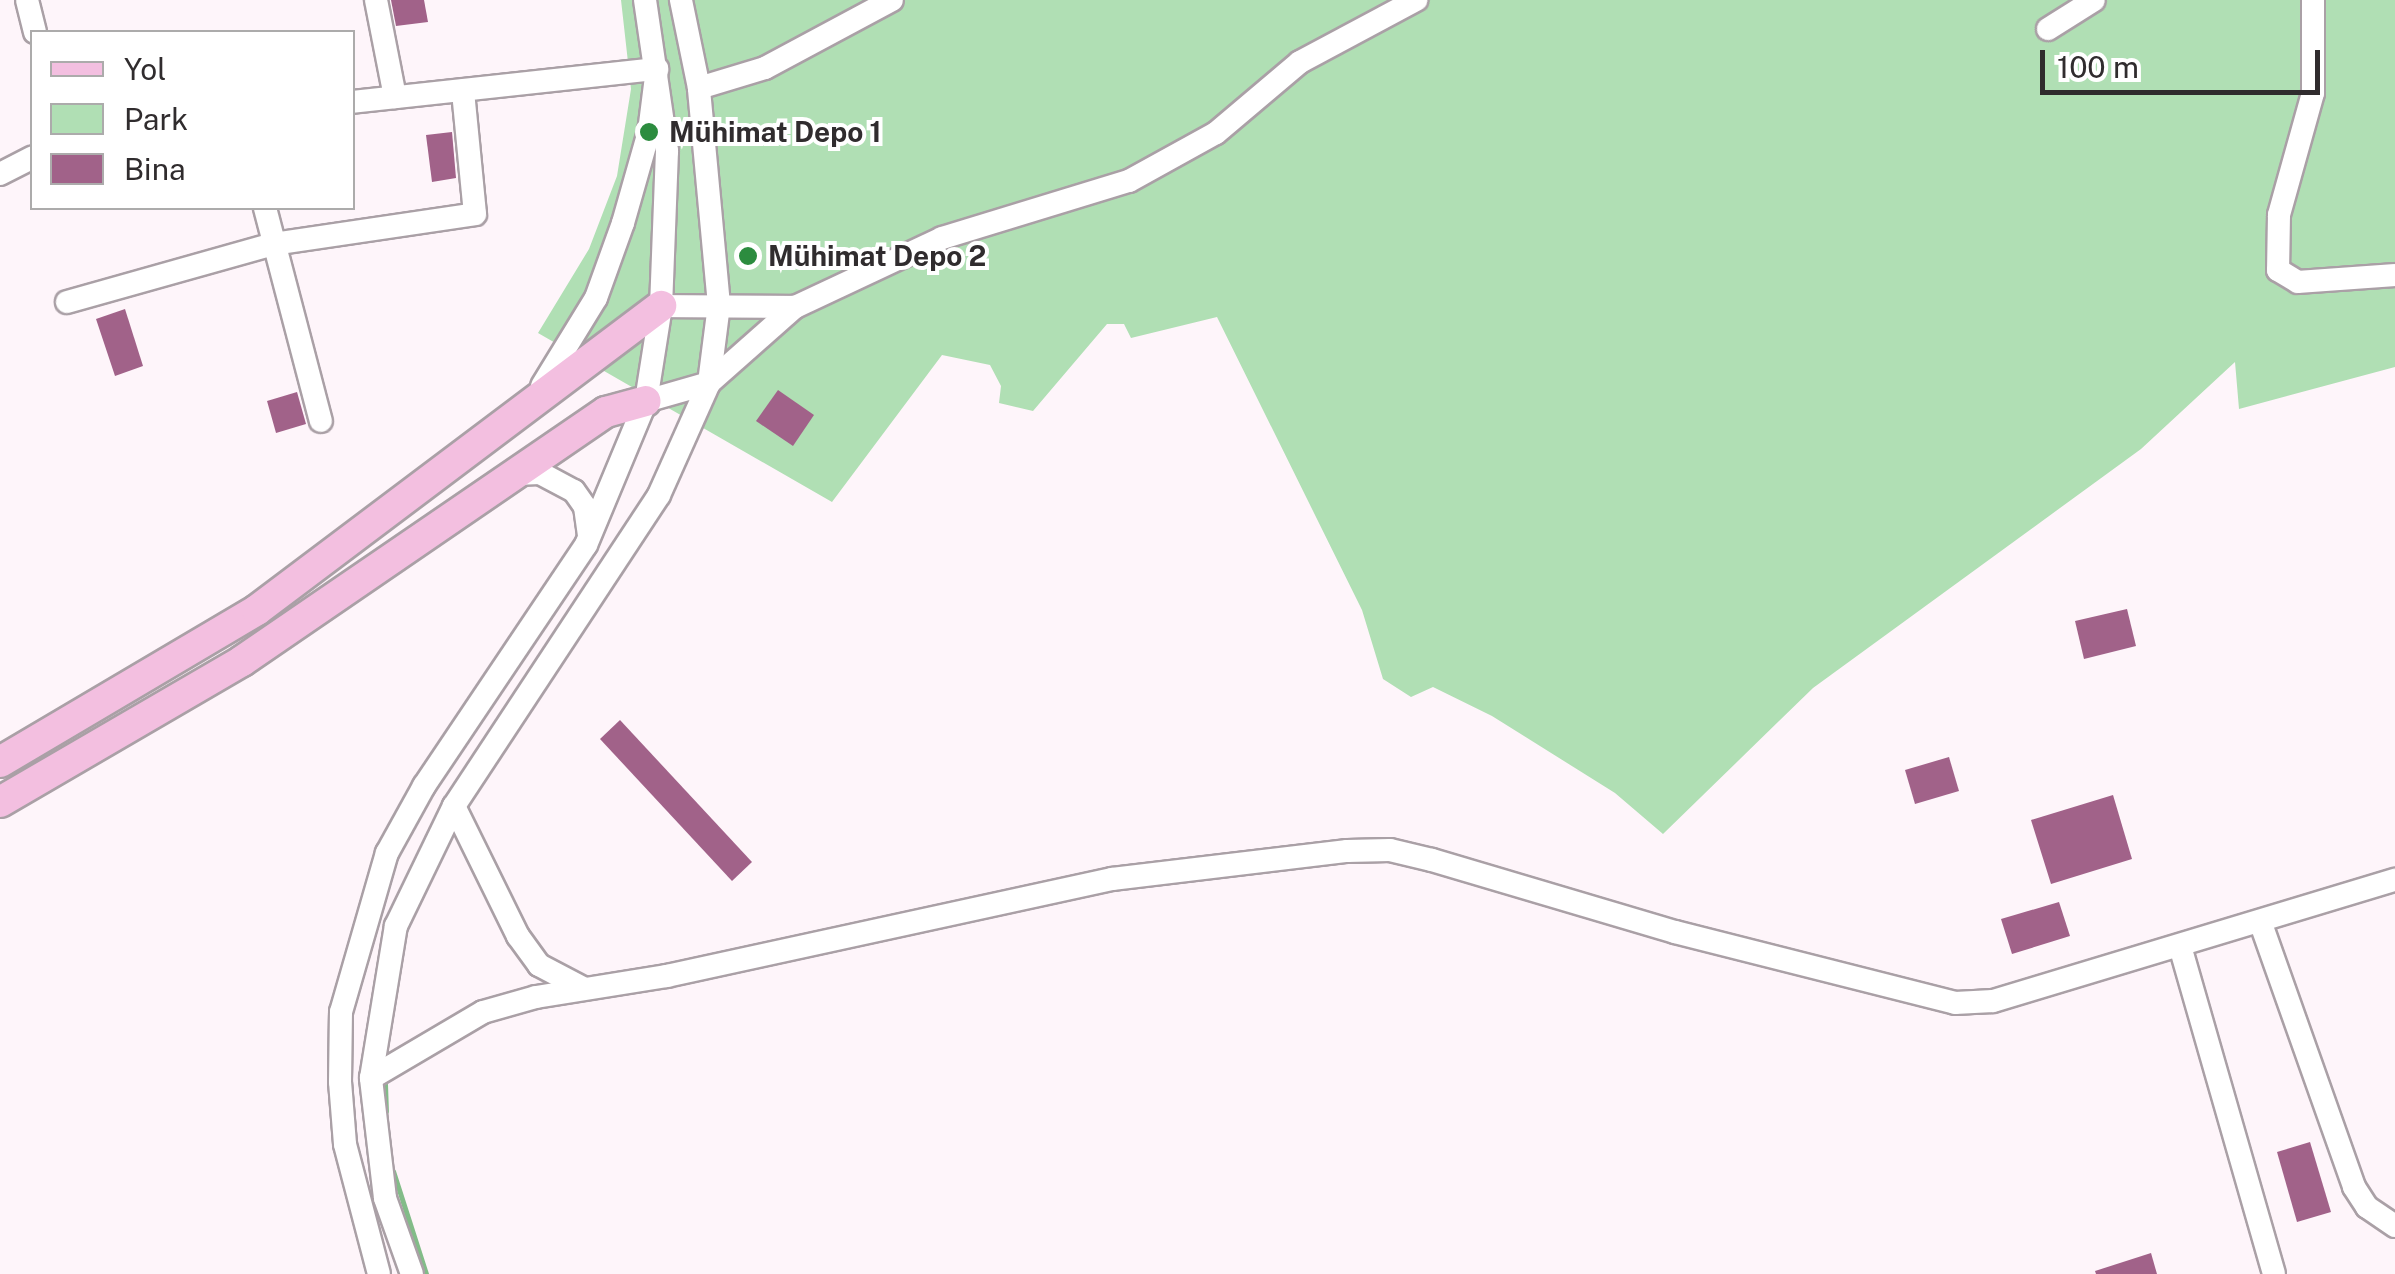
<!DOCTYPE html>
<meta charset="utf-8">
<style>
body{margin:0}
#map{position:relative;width:2395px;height:1274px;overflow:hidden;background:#fef5fa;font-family:"Public Sans",sans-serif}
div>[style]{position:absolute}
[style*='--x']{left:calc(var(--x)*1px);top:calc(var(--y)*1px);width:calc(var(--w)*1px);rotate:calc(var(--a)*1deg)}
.green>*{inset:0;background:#b0dfb4}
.stream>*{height:5px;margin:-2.5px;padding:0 2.5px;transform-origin:2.5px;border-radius:2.5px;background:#82bc88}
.building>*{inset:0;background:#a16289}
.roads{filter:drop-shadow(2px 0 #aaa0a6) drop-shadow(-2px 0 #aaa0a6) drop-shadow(0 2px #aaa0a6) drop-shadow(0 -2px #aaa0a6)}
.minor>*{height:22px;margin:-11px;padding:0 11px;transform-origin:11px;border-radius:11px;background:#fff}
.major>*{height:30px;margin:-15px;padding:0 15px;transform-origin:15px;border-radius:15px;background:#f3bfe0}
.dots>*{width:28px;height:28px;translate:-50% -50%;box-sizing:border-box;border:5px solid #fff;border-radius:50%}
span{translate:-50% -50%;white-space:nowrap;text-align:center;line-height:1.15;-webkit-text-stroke:8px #fff;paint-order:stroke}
.poi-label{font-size:28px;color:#302c2e;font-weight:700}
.left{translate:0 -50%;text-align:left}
.legend{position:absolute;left:30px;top:30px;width:325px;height:180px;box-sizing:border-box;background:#fff;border:2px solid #acabab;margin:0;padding:12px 18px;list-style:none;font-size:30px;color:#302c2e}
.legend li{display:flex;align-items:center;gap:20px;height:50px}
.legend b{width:50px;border:2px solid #acabab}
.scale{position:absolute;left:2040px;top:50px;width:280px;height:45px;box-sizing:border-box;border:5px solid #302c2e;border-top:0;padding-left:12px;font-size:30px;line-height:35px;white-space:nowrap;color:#302c2e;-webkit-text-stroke:8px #fff;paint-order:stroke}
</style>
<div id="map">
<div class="green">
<i style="clip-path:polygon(621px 0,2395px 0,2395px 367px,2239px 409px,2235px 362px,2141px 449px,1813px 688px,1663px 834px,1615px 793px,1492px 716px,1433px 687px,1411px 697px,1383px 679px,1362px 610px,1217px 317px,1131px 338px,1124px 324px,1107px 324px,1033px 411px,999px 403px,1001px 386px,990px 365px,942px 355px,832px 502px,538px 333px,589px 249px,617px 176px,631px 89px)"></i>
</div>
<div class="stream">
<i style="--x:385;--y:1084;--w:27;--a:88"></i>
<i style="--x:393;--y:1171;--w:108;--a:72.2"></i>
</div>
<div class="building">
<i style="clip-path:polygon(391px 0,424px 0,428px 22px,396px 26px)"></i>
<i style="clip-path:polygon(452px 132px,456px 178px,432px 182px,426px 135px)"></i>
<i style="clip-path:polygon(125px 309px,143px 366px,115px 376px,96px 319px)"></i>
<i style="clip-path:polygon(778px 390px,814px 415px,793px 446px,756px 421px)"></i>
<i style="clip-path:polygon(297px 392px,306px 424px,276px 433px,267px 401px)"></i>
<i style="clip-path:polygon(2127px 609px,2136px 646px,2084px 659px,2075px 621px)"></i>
<i style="clip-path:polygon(620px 720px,752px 862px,732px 881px,600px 739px)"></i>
<i style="clip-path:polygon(1949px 757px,1959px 791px,1915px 804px,1905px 770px)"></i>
<i style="clip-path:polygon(2113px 795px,2132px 859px,2051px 884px,2031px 820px)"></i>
<i style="clip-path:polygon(2059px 902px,2070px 936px,2012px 954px,2001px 919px)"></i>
<i style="clip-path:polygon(2310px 1142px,2331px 1212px,2297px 1222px,2277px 1152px)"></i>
<i style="clip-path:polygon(2151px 1253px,2157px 1274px,2096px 1274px,2095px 1271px)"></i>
</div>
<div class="roads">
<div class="minor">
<i style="--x:27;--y:0;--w:33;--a:76"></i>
<i style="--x:376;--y:0;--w:99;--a:78.9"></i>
<i style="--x:645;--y:0;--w:153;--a:81.7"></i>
<i style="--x:667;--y:151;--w:155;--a:92.2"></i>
<i style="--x:2313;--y:0;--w:93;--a:90"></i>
<i style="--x:2313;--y:93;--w:127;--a:105.6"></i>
<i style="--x:2279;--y:215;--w:55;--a:91"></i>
<i style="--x:2278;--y:270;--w:23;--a:31"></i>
<i style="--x:2298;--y:282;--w:97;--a:-4.1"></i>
<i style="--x:2048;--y:29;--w:54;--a:-32.2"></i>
<i style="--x:699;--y:88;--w:69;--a:-16.9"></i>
<i style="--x:765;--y:68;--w:144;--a:-28.2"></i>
<i style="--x:352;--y:102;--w:307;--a:-6.2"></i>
<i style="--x:0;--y:174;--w:36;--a:-27"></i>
<i style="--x:265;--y:208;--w:220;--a:75.3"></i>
<i style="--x:67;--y:302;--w:214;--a:-15.7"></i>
<i style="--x:273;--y:244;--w:204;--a:-8.4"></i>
<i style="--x:475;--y:214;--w:124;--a:-95.6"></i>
<i style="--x:542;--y:386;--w:103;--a:-58.5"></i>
<i style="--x:596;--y:298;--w:80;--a:-70.2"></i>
<i style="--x:623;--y:223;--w:95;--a:-74.1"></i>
<i style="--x:649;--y:132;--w:64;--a:-82.8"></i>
<i style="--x:646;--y:401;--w:66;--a:-15.9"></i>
<i style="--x:709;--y:383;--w:79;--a:-82.7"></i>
<i style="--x:719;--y:305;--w:218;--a:-95.3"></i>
<i style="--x:699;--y:88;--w:90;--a:-101.6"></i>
<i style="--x:515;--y:474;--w:25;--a:-2"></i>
<i style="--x:540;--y:473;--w:38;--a:28"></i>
<i style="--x:574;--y:491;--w:19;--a:55"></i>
<i style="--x:585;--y:507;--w:28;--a:82"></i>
<i style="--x:454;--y:806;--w:145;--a:63.8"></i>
<i style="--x:518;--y:936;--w:36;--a:54"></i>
<i style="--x:539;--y:965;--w:50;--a:27.6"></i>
<i style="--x:2260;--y:921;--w:282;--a:70.5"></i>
<i style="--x:2354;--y:1187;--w:24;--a:57"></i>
<i style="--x:2367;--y:1207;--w:34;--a:34"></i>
<i style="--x:2180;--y:946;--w:341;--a:74"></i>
<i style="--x:371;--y:1078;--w:130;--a:-30.5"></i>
<i style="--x:483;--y:1012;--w:55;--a:-15.8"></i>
<i style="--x:536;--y:997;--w:133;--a:-9.1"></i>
<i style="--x:667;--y:976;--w:455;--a:-12.3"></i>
<i style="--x:1112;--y:879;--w:237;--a:-6.8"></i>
<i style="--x:1347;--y:851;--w:43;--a:-1.3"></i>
<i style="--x:1390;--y:850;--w:43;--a:13.4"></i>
<i style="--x:1432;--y:860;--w:253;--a:16.5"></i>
<i style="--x:1675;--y:932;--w:289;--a:14.2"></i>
<i style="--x:1955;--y:1003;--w:38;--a:-3"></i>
<i style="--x:1993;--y:1001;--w:420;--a:-16.8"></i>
<i style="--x:379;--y:1274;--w:134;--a:-104.7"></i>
<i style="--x:345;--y:1144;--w:62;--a:-94.6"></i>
<i style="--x:340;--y:1082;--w:70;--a:-89.2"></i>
<i style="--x:341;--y:1012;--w:166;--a:-73.9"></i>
<i style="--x:387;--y:853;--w:77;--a:-61.1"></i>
<i style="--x:424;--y:786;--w:290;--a:-56.1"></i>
<i style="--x:586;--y:545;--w:156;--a:-67.4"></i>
<i style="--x:646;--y:401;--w:96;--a:-81"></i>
<i style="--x:661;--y:306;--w:134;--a:0.4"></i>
<i style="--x:412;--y:1274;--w:81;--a:-109.6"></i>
<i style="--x:385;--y:1198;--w:121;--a:-96.7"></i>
<i style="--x:371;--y:1078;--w:154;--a:-80.7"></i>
<i style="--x:396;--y:926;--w:133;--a:-64.2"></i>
<i style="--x:454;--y:806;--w:372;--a:-56.6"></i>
<i style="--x:659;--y:495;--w:123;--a:-65.9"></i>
<i style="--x:709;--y:383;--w:115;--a:-41.5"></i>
<i style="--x:795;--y:307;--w:162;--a:-25.1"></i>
<i style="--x:942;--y:238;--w:195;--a:-17"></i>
<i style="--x:1129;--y:181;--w:99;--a:-28.9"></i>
<i style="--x:1216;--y:133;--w:110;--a:-40.2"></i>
<i style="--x:1300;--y:62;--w:132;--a:-28.1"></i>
</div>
<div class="major">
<i style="--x:0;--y:762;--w:299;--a:-30.6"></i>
<i style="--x:257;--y:610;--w:506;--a:-36.96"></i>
<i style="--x:0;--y:802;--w:280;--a:-30.2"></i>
<i style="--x:242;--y:661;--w:441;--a:-34.4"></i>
<i style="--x:606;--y:412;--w:41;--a:-15.4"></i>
</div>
</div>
<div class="dots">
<i style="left:649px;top:132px;background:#2c8c3f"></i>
<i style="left:748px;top:256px;background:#2c8c3f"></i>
</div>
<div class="poi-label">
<span class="left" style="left:669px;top:132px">Mühimat Depo 1</span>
<span class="left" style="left:768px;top:256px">Mühimat Depo 2</span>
</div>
<ul class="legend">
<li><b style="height:12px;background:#f3bfe0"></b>Yol</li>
<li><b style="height:28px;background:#b0dfb4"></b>Park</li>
<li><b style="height:28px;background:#a16289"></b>Bina</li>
</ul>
<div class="scale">100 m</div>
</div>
